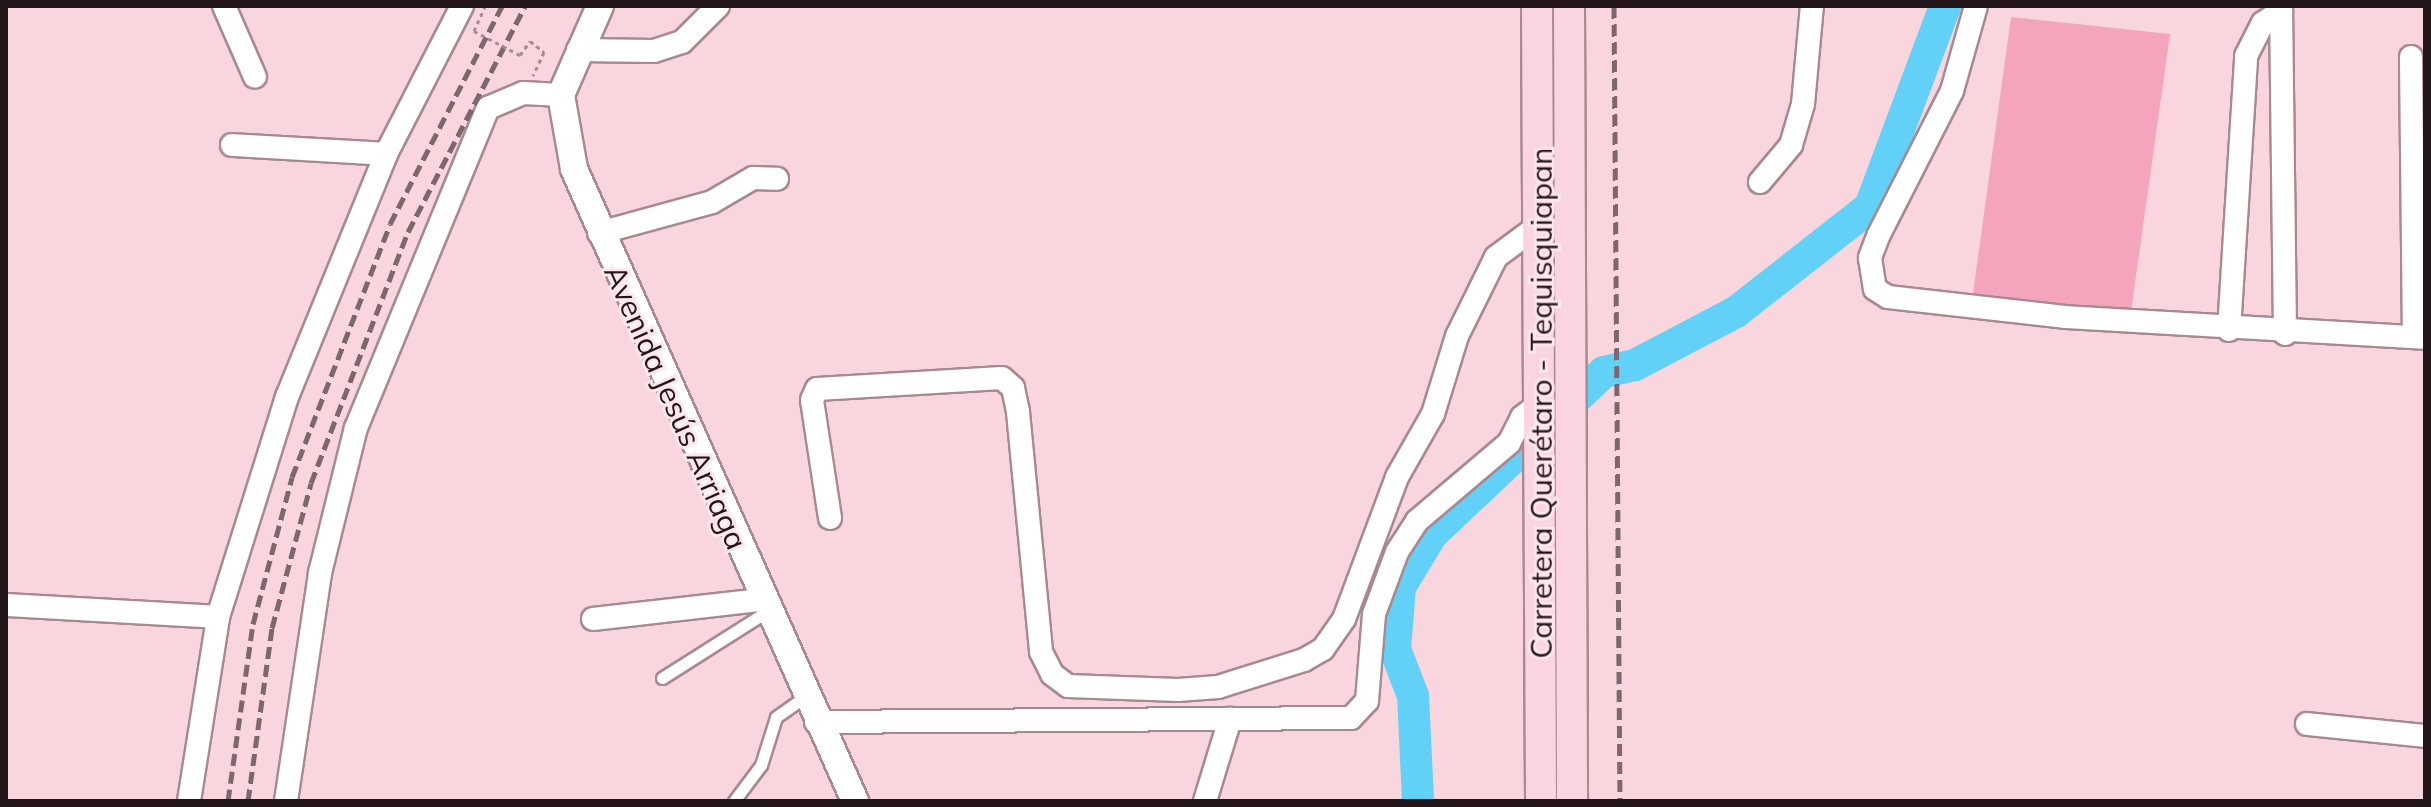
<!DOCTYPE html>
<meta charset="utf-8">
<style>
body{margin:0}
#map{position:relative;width:2431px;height:807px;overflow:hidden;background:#f9d5de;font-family:Mulish,sans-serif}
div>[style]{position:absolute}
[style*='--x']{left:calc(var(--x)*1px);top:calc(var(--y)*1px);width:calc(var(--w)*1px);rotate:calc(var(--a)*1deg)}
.green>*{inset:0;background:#f5a5bb}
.river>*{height:32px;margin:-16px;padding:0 16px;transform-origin:16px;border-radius:16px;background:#62d1f7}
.path>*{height:3px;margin-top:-1.5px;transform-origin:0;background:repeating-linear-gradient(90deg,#a88c93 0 4px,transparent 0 8px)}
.roads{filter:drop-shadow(2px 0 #a98991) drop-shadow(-2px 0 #a98991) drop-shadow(0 2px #a98991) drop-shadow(0 -2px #a98991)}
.service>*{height:11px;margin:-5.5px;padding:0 5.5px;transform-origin:5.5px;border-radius:5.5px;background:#fff}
.minor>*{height:22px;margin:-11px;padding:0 11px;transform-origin:11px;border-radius:11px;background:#fff}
.tertiary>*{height:26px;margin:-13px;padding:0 13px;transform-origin:13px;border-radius:13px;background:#fff}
.secondary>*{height:30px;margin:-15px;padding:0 15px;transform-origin:15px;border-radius:15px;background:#fbd4e1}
.rail>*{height:5px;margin-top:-2.5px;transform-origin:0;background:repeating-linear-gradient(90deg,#7d666d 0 12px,transparent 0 18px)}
.path-bridge>*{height:3px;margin-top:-1.5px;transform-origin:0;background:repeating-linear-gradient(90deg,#a88c93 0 4px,transparent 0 8px)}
span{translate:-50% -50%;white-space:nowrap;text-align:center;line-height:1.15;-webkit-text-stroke:6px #fde7ec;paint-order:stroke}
.street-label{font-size:30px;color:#23161a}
.frame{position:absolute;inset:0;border:8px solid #23161a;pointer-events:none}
</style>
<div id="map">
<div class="green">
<i style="clip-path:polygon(2011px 17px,2170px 34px,2131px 311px,1972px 301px)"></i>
</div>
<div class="river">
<i style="--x:1418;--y:801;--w:105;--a:-92.7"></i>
<i style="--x:1413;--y:696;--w:50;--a:-111"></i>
<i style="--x:1395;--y:649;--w:62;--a:-85.4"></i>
<i style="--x:1400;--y:587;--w:62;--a:-58.9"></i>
<i style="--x:1432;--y:534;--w:236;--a:-43.3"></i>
<i style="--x:1604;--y:372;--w:32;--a:-13"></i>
<i style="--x:1635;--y:365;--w:114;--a:-27.7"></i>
<i style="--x:1736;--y:312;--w:170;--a:-38.1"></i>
<i style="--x:1870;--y:207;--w:215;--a:-69.5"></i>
</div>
<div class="path">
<i style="--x:474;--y:31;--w:27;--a:-66"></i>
<i style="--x:520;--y:55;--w:17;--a:-54"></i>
<i style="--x:530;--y:41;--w:18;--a:38"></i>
<i style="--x:544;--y:52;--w:26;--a:115"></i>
</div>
<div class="roads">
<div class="service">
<i style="--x:662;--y:678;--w:123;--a:-32.4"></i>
<i style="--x:734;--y:801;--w:45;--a:-53.1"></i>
<i style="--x:761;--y:765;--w:50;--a:-72.6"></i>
<i style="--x:776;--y:717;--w:35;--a:-35"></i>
</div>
<div class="minor">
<i style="--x:224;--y:6;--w:77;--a:66.4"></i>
<i style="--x:1976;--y:6;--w:88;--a:105.8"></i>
<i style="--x:1952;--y:91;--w:161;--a:117"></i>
<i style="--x:1879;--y:234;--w:26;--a:111"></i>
<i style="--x:1870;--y:258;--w:31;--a:81"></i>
<i style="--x:1875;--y:289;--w:15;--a:32"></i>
<i style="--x:1888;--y:297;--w:178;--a:6.4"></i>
<i style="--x:2065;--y:317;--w:361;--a:3.3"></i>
<i style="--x:2281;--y:6;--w:328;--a:89.3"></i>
<i style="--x:578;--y:50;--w:76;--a:0.8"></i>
<i style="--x:654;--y:51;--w:29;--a:-18"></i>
<i style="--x:682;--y:42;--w:51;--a:-45"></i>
<i style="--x:2411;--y:57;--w:280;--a:89.4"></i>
<i style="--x:232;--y:145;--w:154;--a:3.3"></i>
<i style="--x:1760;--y:182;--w:48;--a:-50"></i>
<i style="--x:1791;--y:145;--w:43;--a:-73.7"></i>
<i style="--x:1803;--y:104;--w:98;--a:-84.8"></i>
<i style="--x:599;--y:233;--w:117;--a:-15.3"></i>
<i style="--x:712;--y:202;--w:48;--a:-30.3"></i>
<i style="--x:753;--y:178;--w:24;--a:2"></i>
<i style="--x:2229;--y:330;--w:275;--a:-86.4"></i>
<i style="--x:2246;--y:56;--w:37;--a:-63"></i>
<i style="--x:2263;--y:23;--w:22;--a:-34"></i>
<i style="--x:830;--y:518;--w:119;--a:-98.7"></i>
<i style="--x:812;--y:400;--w:12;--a:-66"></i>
<i style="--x:817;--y:389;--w:185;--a:-3.4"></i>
<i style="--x:1002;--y:378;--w:15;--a:42"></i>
<i style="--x:1013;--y:388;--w:25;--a:78"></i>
<i style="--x:1018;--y:412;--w:241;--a:84.5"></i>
<i style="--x:1041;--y:652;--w:25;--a:63"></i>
<i style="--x:1052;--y:674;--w:20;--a:37"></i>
<i style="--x:1068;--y:686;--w:110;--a:2.1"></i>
<i style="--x:1178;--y:690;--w:40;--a:-4.3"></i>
<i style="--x:1218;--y:687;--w:90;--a:-17.4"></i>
<i style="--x:1304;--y:660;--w:22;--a:-30"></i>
<i style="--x:1323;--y:649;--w:37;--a:-55"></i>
<i style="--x:1344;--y:619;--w:152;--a:-69.5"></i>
<i style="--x:1397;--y:477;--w:73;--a:-60.3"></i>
<i style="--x:1433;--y:414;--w:82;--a:-72.9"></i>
<i style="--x:1457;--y:336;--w:88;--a:-63.7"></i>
<i style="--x:1496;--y:257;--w:57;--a:-36.5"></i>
<i style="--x:6;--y:605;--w:212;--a:3.2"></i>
<i style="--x:593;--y:619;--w:169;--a:-6.5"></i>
<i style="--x:816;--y:722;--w:535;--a:-0.43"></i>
<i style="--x:1351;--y:718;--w:23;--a:-47"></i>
<i style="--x:1367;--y:701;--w:87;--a:-85.4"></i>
<i style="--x:1374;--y:614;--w:66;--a:-69.6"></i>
<i style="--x:1397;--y:552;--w:37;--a:-57"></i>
<i style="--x:1417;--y:521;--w:121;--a:-40.3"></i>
<i style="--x:1509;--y:443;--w:29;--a:-63"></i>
<i style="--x:1522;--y:417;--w:25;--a:-37"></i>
<i style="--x:2307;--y:724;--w:119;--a:5.8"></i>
<i style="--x:189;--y:801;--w:186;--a:-81"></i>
<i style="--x:218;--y:617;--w:231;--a:-72.6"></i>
<i style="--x:287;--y:397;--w:262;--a:-67.8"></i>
<i style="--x:386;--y:154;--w:166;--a:-62.8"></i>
<i style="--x:286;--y:801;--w:231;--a:-81.5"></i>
<i style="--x:320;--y:573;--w:149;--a:-76.1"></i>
<i style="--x:356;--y:428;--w:346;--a:-67.6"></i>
<i style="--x:488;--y:108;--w:38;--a:-23"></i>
<i style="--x:523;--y:93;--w:38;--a:3"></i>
<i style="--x:1205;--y:801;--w:86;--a:-73"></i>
</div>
<div class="tertiary">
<i style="--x:600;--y:6;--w:97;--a:113.7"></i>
<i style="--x:561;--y:95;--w:75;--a:80"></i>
<i style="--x:574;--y:169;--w:692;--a:66.03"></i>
</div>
<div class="secondary">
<i style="--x:1537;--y:6;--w:795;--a:89.71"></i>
<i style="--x:1569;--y:6;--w:795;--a:89.78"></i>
</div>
</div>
<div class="rail">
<i style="--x:1614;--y:6;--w:795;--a:89.57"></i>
<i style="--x:228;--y:801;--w:179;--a:-82"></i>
<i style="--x:253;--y:624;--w:152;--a:-75.1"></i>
<i style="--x:292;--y:477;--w:271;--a:-68.8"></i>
<i style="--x:390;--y:224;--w:245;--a:-62.8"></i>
<i style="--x:248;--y:801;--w:175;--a:-82.1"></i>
<i style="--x:272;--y:628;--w:150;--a:-74.9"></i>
<i style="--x:311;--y:483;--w:269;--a:-68.9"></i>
<i style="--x:408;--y:232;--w:254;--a:-62.6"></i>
</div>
<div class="path-bridge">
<i style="--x:474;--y:31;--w:52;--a:27.6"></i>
</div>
<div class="street-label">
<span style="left:1541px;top:403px;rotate:-90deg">Carretera Querétaro - Tequisquiapan</span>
<span style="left:676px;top:407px;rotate:66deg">Avenida Jesús Arriaga</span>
</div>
<div class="frame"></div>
</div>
